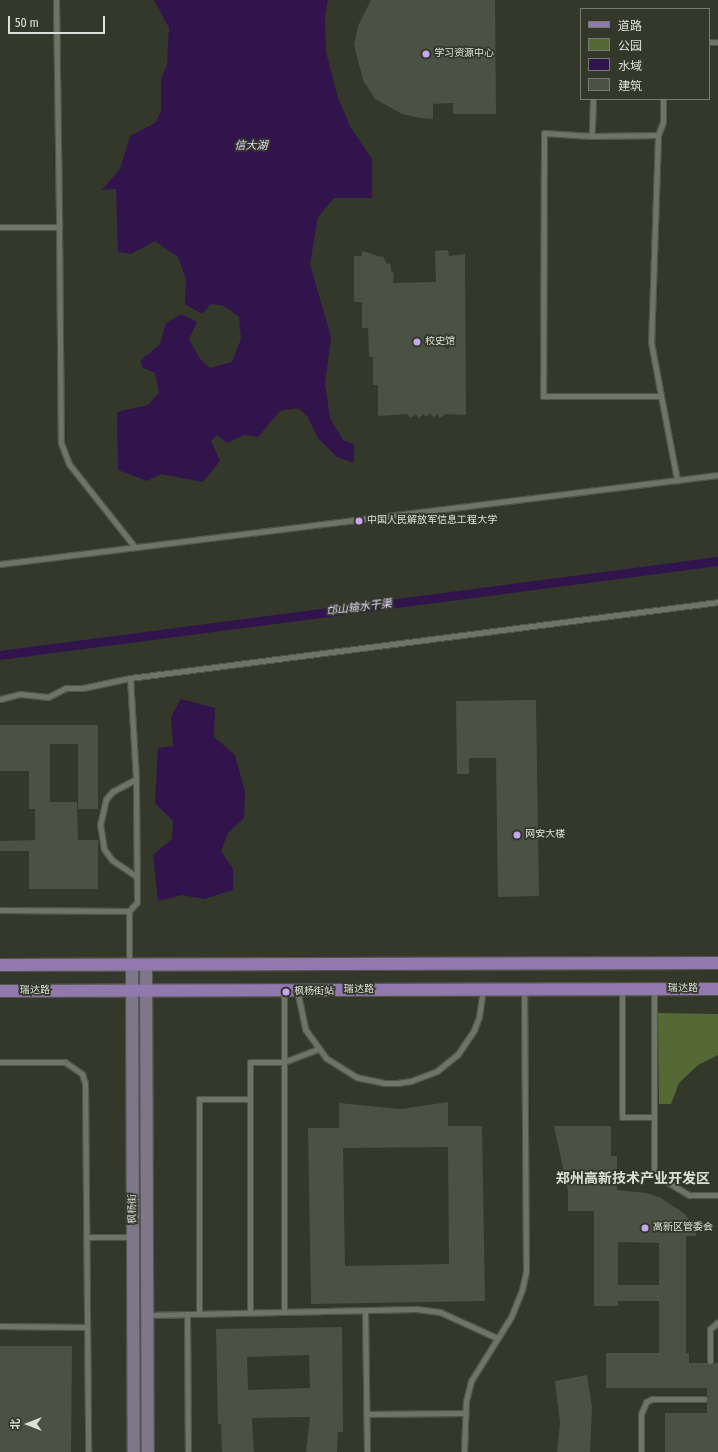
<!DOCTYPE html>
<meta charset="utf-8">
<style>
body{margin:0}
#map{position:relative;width:718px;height:1452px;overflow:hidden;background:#33382b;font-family:"Fira Sans Condensed","Noto Sans SC",sans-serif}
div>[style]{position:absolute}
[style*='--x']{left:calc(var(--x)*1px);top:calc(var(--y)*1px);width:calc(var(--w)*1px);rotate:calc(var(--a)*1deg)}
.green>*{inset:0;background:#546934}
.water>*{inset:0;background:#31144c}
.building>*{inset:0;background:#4b5143}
.roads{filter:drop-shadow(1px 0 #51554a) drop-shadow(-1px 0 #51554a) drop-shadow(0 1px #51554a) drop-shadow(0 -1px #51554a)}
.lane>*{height:5px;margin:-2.5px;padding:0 2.5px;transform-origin:2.5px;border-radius:2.5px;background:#6e7566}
.secondary>*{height:12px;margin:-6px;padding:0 6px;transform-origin:6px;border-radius:6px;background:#7f7689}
.primary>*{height:12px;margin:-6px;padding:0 6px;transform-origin:6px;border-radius:6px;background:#9178ad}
.dots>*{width:11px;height:11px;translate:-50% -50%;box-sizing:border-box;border:2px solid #33382b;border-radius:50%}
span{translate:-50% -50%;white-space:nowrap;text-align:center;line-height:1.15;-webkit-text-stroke:3.5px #33382b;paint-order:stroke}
.poi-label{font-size:10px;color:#dde0d8}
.left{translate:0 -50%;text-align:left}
.street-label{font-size:10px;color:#dde0d8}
.water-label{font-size:11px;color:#e4d5f9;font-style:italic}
.district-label{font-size:14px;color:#dde0d8;font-weight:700}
.legend{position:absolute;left:580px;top:8px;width:130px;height:92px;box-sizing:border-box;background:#33382b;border:1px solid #777b70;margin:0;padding:5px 7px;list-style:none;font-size:12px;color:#dde0d8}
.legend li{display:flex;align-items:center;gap:8px;height:20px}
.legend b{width:20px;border:1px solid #777b70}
.north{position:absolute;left:8px;top:1404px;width:40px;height:40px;-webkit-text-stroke:3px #33382b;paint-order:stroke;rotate:270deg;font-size:11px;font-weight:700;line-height:16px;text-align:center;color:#dde0d8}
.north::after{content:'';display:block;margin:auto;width:14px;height:18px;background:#dde0d8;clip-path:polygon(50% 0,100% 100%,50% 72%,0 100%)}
.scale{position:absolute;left:8px;top:16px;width:97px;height:18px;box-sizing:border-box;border:2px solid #dde0d8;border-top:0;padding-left:5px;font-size:12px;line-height:14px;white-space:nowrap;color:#dde0d8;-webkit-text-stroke:3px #33382b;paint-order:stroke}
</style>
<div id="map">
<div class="green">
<i style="clip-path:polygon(658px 1013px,718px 1014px,718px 1055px,698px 1065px,679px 1083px,671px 1104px,659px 1104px)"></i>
</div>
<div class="water">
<i style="clip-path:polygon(154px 0,328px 0,325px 17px,326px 52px,338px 98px,351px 128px,372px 159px,372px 198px,334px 198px,318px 217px,310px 264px,331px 337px,325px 384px,330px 418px,343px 440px,354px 444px,354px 463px,337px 457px,318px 438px,307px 416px,298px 408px,280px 411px,258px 437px,244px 435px,227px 443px,217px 435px,211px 441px,220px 461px,203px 482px,161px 474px,147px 481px,118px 470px,117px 412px,148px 405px,159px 393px,155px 373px,142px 367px,141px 360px,160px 344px,166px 323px,181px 314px,197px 322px,189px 339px,200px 359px,210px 368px,232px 362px,241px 339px,239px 317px,224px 306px,211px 304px,202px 314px,185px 304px,186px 279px,178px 257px,155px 241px,131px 254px,118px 252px,116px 189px,102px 190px,120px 169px,130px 136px,155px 123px,161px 111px,161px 79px,167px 65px,169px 28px)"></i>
<i style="clip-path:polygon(718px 557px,718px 566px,0 660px,0 651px)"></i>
<i style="clip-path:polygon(181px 699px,215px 708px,214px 737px,235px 755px,245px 792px,244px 818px,228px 833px,221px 851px,233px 869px,233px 890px,204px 899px,182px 895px,158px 901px,153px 855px,172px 839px,173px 821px,155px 803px,158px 748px,173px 746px,171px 717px)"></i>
</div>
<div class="building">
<i style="clip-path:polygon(371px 0,495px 0,496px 114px,453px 114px,453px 103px,433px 104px,433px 119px,420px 118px,402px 114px,375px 99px,363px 80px,354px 45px,358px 26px)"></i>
<i style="clip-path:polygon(448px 250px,449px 256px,465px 254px,466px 415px,445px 414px,440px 418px,437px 414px,434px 418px,430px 413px,426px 417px,423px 414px,419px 419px,416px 414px,411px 418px,407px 414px,378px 416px,378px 385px,373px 385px,373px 357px,369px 357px,368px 328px,362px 328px,362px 302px,354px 302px,354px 256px,362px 256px,362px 251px,381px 257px,383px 256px,387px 264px,390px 263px,392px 273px,394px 272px,393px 283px,436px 282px,435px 251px)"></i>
<i style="clip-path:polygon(536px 700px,539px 896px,498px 897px,496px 758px,469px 758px,469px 774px,457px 774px,456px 701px)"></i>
<i style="clip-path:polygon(0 725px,98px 725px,98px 809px,78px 809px,78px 744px,50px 744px,50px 802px,77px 802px,78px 840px,98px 840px,98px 889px,29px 889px,29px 851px,0 851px,0 841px,35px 840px,35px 809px,29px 809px,29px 771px,0 771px)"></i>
<i style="clip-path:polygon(evenodd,448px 1102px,448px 1126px,482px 1126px,485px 1301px,311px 1304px,308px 1128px,339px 1128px,339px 1103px,401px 1109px,448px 1102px,448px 1147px,449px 1264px,345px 1266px,343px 1148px,448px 1147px)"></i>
<i style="clip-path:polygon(evenodd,554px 1126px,611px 1126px,611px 1156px,617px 1156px,617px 1190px,647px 1193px,661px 1198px,685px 1214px,689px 1220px,696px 1220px,696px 1236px,686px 1236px,686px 1353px,689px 1353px,689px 1363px,718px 1363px,718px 1452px,665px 1452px,665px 1413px,707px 1413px,707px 1388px,606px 1388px,606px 1353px,659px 1353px,659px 1301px,618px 1301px,618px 1306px,594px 1306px,594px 1211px,568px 1211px,568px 1191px,554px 1126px,618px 1242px,659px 1243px,659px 1285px,618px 1285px,618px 1242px)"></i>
<i style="clip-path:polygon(evenodd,342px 1327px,343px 1432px,338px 1432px,337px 1452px,306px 1452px,310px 1417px,252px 1418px,254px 1452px,222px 1452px,221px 1424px,218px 1424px,216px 1329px,342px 1327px,309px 1355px,310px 1388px,248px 1390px,247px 1357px,309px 1355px)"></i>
<i style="clip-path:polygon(0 1346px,72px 1346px,71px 1452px,0 1452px)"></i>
<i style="clip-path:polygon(587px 1375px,592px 1407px,590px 1452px,557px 1452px,560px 1423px,555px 1381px)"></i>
</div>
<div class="roads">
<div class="lane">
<i style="--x:56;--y:0;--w:227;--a:89.2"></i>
<i style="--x:709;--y:42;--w:9;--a:0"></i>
<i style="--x:593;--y:99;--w:37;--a:92"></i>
<i style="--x:592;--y:136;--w:48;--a:-176.4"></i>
<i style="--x:544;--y:133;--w:263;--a:90.2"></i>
<i style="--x:543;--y:396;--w:118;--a:0"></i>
<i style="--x:661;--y:396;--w:86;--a:79.2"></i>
<i style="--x:658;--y:135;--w:207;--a:91.9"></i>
<i style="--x:651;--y:342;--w:55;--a:79.5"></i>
<i style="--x:592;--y:136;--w:66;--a:-0.9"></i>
<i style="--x:658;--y:135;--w:14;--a:-69"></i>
<i style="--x:663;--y:122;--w:23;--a:-90"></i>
<i style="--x:0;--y:227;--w:59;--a:0"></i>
<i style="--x:59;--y:227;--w:216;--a:89.5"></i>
<i style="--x:61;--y:443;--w:22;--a:69"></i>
<i style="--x:69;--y:464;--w:105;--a:51.6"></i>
<i style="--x:0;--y:564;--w:723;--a:-7.07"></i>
<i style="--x:0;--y:699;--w:21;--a:-14"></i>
<i style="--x:20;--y:694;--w:28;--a:6"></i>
<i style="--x:48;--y:697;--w:20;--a:-27"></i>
<i style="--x:66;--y:688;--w:17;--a:0"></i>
<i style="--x:83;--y:688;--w:48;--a:-12"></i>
<i style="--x:130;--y:678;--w:593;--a:-7.36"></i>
<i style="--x:136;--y:779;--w:26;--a:152"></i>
<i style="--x:113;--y:791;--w:11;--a:131"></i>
<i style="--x:106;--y:799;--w:26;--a:103"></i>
<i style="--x:100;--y:824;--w:25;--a:81"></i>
<i style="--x:104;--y:849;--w:14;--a:54"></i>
<i style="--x:112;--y:860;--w:30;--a:34"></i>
<i style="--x:0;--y:910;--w:129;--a:0.4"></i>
<i style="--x:129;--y:911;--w:53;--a:90"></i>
<i style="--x:129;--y:911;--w:12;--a:-48"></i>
<i style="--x:137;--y:902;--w:123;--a:-90.5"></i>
<i style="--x:136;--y:779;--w:101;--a:-93.4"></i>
<i style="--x:654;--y:989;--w:185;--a:90"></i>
<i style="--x:654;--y:1174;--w:41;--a:31"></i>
<i style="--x:689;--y:1195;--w:29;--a:0"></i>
<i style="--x:297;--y:990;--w:40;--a:78"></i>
<i style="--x:305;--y:1029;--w:36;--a:54"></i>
<i style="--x:326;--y:1058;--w:36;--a:32"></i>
<i style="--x:356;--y:1077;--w:29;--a:12"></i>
<i style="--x:384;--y:1083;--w:13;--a:0"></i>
<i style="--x:397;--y:1083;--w:14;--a:-8"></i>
<i style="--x:411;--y:1081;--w:28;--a:-21"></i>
<i style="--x:437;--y:1071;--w:27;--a:-39"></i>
<i style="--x:458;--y:1054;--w:29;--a:-56"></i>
<i style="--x:474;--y:1030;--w:14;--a:-69"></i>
<i style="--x:479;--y:1017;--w:28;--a:-82"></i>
<i style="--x:622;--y:990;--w:127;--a:90"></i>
<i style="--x:622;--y:1117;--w:32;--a:0"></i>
<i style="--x:284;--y:991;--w:321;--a:90"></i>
<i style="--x:0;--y:1062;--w:65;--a:0"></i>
<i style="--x:65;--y:1062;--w:21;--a:35"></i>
<i style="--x:82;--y:1074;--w:9;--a:72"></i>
<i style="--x:85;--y:1083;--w:369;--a:89.5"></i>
<i style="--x:87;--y:1237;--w:46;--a:0"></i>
<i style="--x:365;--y:1310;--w:142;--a:89.2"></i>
<i style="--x:250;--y:1312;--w:250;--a:-90"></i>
<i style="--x:250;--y:1062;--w:34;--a:0"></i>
<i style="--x:284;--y:1062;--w:36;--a:-21"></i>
<i style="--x:187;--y:1314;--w:138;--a:89.6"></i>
<i style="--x:199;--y:1314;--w:215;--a:-90"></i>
<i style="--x:199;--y:1099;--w:51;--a:0"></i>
<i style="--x:148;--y:1315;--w:268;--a:-1.3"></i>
<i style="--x:416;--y:1309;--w:24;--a:7"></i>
<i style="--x:440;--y:1312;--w:63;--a:24.5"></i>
<i style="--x:0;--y:1326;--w:87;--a:0.7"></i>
<i style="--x:710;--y:1361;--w:32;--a:-90"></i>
<i style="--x:710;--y:1329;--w:11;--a:-41"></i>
<i style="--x:366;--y:1414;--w:99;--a:-0.6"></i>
<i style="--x:464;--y:1452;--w:51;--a:-87.8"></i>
<i style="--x:466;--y:1401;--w:21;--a:-76"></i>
<i style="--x:471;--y:1381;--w:75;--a:-58"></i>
<i style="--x:511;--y:1317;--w:29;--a:-68"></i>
<i style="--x:522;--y:1290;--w:19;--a:-78"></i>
<i style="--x:526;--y:1271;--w:281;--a:-90.4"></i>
<i style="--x:641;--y:1452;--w:38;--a:-90"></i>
<i style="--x:641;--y:1414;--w:13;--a:-67"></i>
<i style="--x:646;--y:1402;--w:7;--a:-27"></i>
<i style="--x:652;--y:1399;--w:52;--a:0"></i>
</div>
<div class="secondary">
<i style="--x:132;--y:965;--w:487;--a:89.8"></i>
<i style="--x:146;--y:965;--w:487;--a:89.8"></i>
</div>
<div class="primary">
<i style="--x:0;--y:965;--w:718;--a:-0.16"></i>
<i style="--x:0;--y:991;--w:718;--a:-0.16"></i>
</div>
</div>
<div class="dots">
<i style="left:426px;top:54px;background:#c7a6f0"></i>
<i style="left:417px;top:342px;background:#c7a6f0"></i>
<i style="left:359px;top:521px;background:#c7a6f0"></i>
<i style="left:517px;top:835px;background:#c7a6f0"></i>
<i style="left:286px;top:992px;background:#c7a6f0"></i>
<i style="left:645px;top:1228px;background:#c7a6f0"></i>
</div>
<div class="poi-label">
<span class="left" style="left:434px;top:54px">学习资源中心</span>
<span class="left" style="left:425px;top:342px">校史馆</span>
<span class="left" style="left:367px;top:521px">中国人民解放军信息工程大学</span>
<span class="left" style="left:525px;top:835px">网安大楼</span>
<span class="left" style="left:294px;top:992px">枫杨街站</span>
<span class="left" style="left:653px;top:1228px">高新区管委会</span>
</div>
<div class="street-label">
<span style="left:683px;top:989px">瑞达路</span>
<span style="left:359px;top:990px">瑞达路</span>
<span style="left:35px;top:991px">瑞达路</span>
<span style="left:133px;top:1209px;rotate:-90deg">枫杨街</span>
</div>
<div class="water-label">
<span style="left:251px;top:146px">信大湖</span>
<span style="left:359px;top:608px;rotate:-7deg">邙山输水干渠</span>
</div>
<div class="district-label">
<span style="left:633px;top:1179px">郑州高新技术产业开发区</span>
</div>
<ul class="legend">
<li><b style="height:5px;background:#9178ad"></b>道路</li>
<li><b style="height:11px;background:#546934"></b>公园</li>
<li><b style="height:11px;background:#31144c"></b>水域</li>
<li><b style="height:11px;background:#4b5143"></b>建筑</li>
</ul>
<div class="north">北</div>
<div class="scale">50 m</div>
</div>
